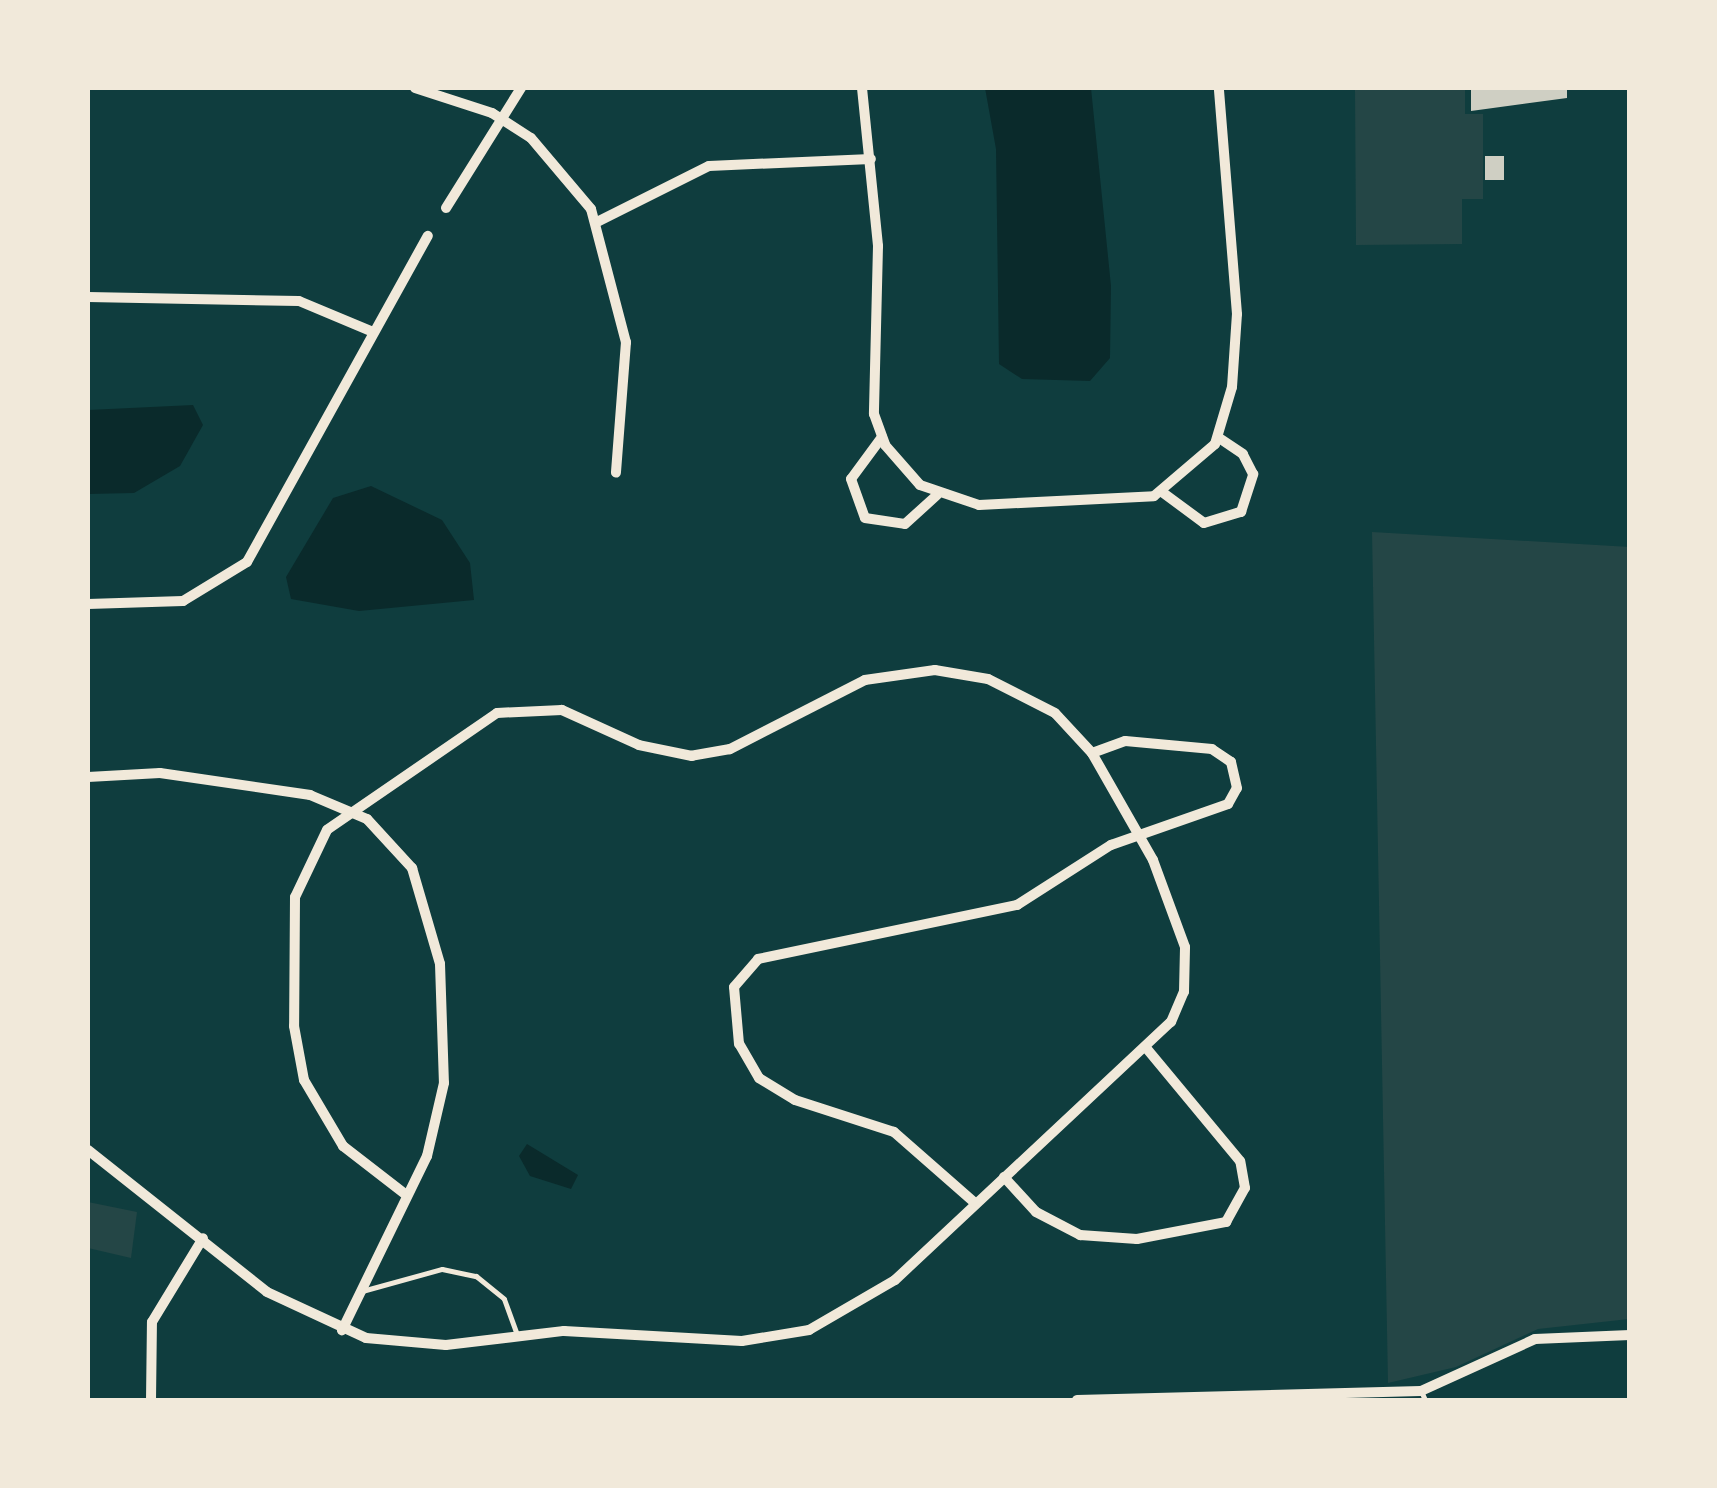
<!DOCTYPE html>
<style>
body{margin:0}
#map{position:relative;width:1717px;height:1488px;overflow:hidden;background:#0f3d3e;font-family:"PT Sans",sans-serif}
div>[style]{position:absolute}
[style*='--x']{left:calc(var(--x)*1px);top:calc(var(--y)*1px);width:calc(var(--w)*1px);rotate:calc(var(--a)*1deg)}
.green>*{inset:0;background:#244646}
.water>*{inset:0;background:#0a2a2b}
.building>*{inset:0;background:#cfcfc3}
.service>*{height:5px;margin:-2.5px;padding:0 2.5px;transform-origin:2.5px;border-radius:2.5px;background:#f1e9da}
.minor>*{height:10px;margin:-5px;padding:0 5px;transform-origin:5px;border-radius:5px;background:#f1e9da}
span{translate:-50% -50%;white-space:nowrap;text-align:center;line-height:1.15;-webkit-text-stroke:8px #f1e9da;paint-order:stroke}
.frame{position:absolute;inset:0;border:90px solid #f1e9da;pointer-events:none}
</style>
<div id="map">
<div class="green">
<i style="clip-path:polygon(1355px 88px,1465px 88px,1465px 114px,1483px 114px,1483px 199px,1462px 199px,1462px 244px,1356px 245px)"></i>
<i style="clip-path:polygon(1372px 532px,1630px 547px,1629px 1319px,1538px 1329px,1456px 1367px,1388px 1383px)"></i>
<i style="clip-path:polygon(88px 1202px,137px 1212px,131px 1258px,88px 1248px)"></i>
</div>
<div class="water">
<i style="clip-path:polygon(985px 88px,1091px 88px,1111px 286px,1110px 358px,1090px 381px,1022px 379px,999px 364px,996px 149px)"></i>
<i style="clip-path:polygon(193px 405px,203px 425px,180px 466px,134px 493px,88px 494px,88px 410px)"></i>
<i style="clip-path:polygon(371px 486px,442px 520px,470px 563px,474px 600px,359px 611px,291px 599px,286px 577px,333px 498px)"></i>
<i style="clip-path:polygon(527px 1144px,578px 1175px,571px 1189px,530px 1176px,519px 1156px)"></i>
</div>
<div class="building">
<i style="clip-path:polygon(1471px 88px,1567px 88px,1567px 98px,1471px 111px)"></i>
<i style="clip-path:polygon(1485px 156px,1504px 156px,1504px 180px,1485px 180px)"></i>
</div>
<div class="service">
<i style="--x:362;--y:1291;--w:83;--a:-15.4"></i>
<i style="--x:442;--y:1269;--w:35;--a:12"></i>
<i style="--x:476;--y:1276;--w:36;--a:39"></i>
<i style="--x:504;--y:1299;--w:38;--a:70"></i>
<i style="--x:1421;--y:1391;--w:10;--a:66"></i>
</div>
<div class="minor">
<i style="--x:415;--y:88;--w:81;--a:18"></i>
<i style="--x:492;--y:113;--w:46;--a:32.7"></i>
<i style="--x:531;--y:138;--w:93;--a:49.8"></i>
<i style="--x:591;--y:209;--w:138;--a:75.3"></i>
<i style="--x:626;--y:342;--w:131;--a:94.4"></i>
<i style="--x:862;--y:88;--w:159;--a:84.2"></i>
<i style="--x:878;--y:246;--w:168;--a:91.4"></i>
<i style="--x:874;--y:414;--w:33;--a:70"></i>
<i style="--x:885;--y:445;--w:53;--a:48.8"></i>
<i style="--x:920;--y:485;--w:62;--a:18.7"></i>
<i style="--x:979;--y:505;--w:175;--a:-2.9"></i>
<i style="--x:1154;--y:496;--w:80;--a:-40.4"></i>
<i style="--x:1215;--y:444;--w:59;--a:-73.4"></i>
<i style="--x:1232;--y:387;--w:73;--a:-86.1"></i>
<i style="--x:1237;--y:314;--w:227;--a:-94.6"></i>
<i style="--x:446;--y:208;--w:142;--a:-58"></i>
<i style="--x:597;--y:222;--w:125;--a:-26.6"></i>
<i style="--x:709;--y:166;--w:162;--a:-2.5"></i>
<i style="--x:88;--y:297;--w:211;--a:1.1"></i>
<i style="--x:299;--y:301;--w:80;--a:22.7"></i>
<i style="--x:882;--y:437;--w:52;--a:126.4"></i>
<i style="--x:851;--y:479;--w:41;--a:70.3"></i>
<i style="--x:865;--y:518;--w:40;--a:8.5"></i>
<i style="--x:905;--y:524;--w:43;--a:-42.2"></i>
<i style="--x:1162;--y:492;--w:52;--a:36.4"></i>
<i style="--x:1204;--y:523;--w:39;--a:-17"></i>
<i style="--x:1241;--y:512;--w:40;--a:-72"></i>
<i style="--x:1253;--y:474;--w:22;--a:-117"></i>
<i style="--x:1243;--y:454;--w:29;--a:-146"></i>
<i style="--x:88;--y:604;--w:95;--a:-1.8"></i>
<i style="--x:183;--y:601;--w:75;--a:-31.4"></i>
<i style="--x:247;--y:562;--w:373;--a:-61"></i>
<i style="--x:88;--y:777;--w:72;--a:-3.2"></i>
<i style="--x:160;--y:773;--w:152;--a:8.3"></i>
<i style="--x:310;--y:795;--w:62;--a:22.8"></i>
<i style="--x:367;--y:819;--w:67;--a:47.4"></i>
<i style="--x:412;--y:868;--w:100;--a:73.7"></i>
<i style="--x:440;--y:964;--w:119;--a:88.1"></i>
<i style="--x:444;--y:1083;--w:75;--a:103.1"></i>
<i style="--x:427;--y:1156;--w:194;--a:116"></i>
<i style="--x:88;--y:1150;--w:228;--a:38.4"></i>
<i style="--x:267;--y:1292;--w:109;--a:24.9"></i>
<i style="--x:366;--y:1338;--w:80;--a:5"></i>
<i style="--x:446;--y:1345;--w:119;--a:-6.8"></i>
<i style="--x:564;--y:1331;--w:178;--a:3.2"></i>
<i style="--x:742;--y:1341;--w:68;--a:-9.3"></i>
<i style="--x:809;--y:1330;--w:99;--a:-30.2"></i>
<i style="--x:895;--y:1280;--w:378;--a:-43.1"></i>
<i style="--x:1171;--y:1022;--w:33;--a:-67"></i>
<i style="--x:1184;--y:992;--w:45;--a:-88.7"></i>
<i style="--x:1185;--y:947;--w:93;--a:-110.2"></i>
<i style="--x:1153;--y:860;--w:123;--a:-119.7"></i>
<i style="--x:1092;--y:753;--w:54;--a:-132.8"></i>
<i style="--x:1055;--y:713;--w:75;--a:-153.1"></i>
<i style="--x:988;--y:679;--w:54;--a:-170.4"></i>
<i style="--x:935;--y:670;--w:71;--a:171.9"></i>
<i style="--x:865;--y:680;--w:152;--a:152.9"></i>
<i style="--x:730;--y:749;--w:39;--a:170"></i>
<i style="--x:692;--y:756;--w:54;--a:-168.3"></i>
<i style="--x:639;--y:745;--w:85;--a:-155.6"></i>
<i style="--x:562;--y:710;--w:65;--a:177.4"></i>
<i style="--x:497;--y:713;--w:206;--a:145.5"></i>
<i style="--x:327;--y:830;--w:74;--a:115.5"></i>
<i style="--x:295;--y:897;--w:129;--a:90.4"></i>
<i style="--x:294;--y:1026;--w:55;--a:79.5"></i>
<i style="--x:304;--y:1080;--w:77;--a:59.4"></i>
<i style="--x:343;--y:1146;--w:78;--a:37.7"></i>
<i style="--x:1004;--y:1177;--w:47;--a:47.6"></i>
<i style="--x:1036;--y:1212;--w:50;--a:27.6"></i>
<i style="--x:1080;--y:1235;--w:57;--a:4"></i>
<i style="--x:1137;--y:1239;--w:91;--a:-10.8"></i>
<i style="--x:1226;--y:1222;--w:39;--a:-61"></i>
<i style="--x:1245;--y:1188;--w:27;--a:-100"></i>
<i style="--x:1240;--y:1161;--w:146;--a:-129.7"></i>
<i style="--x:975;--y:1203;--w:108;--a:-138.8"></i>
<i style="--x:894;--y:1132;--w:104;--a:-162.1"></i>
<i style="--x:795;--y:1100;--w:42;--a:-148.6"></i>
<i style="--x:759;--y:1078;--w:39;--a:-120"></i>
<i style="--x:739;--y:1044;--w:57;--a:-95"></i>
<i style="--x:734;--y:987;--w:37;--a:-49"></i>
<i style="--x:758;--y:959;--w:265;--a:-11.8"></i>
<i style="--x:1017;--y:905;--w:112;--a:-32.6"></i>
<i style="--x:1111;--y:845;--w:124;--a:-19.3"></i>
<i style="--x:1228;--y:804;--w:18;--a:-61"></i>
<i style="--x:1237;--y:788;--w:27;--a:-103"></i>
<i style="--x:1231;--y:762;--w:23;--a:-146"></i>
<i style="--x:1212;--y:749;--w:87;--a:-174.7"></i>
<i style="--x:1125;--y:741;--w:35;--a:160"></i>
<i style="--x:151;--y:1400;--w:78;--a:-89.3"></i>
<i style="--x:152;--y:1322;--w:98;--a:-58.7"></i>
<i style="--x:1077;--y:1400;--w:344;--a:-1.5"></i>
<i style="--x:1421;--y:1391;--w:125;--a:-24.5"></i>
<i style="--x:1535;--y:1339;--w:95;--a:-2.4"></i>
</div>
<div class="frame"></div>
</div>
